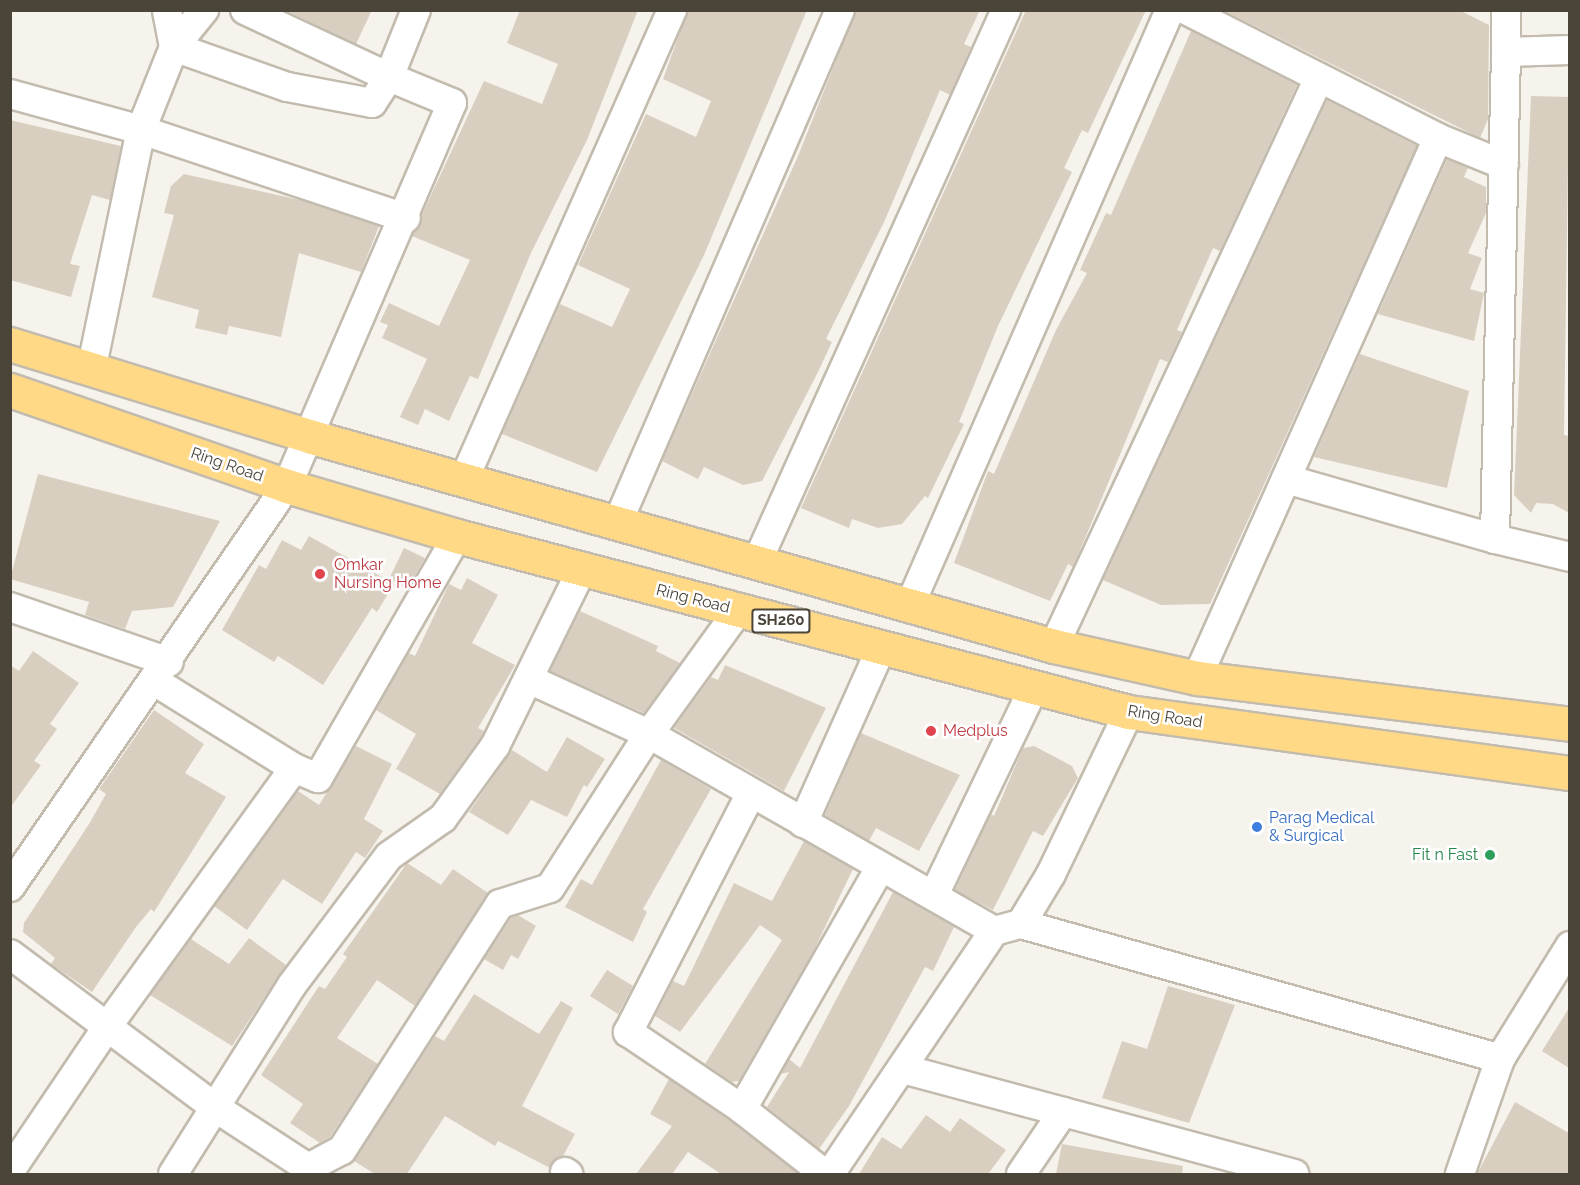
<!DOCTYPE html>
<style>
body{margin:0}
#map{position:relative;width:1580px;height:1185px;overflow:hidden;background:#f6f3ec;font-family:Raleway,sans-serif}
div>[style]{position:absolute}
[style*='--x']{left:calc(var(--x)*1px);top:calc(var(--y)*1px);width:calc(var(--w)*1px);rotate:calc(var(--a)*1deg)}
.building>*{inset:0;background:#d8cfc1}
.roads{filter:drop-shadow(2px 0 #c2bbae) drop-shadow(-2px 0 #c2bbae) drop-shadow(0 2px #c2bbae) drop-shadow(0 -2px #c2bbae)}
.minor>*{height:28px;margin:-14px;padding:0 14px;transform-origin:14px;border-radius:14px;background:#fff}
.trunk>*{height:33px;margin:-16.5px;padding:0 16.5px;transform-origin:16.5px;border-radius:16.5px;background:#ffd985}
.dots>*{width:16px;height:16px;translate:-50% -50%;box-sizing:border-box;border:3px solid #fff;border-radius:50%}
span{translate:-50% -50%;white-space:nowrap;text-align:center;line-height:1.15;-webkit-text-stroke:5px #fff;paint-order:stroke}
.shield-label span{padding:2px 4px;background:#fff;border:2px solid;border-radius:4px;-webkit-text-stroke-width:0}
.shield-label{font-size:15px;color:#4b4439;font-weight:700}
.street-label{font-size:16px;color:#4b4439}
.health-label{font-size:16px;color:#be3a42}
.left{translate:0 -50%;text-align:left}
.shop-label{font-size:16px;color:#366cbe}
.leisure-label{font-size:16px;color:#27864d}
.right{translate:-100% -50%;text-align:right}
.frame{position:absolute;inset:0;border:12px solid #4b4439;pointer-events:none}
</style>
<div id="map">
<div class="building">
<i style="clip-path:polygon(285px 10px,372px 10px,356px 44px)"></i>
<i style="clip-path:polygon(520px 10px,638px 10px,587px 140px,531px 253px,478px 379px,470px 376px,449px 421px,425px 409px,418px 425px,400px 417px,427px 359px,382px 338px,388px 325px,380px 322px,389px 303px,439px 326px,470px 260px,412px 236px,484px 81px,542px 104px,558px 64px,507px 43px)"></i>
<i style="clip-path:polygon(688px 10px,807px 10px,704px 255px,597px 472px,502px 434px,560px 304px,612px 327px,630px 289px,578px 265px,646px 114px,696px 137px,711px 101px,663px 79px)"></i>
<i style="clip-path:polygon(856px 10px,980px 10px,964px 44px,971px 47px,950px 95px,940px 90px,885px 220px,826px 339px,832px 342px,818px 372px,762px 481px,743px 485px,704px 467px,698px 479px,662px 461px,798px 156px)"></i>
<i style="clip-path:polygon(1026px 10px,1146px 10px,1088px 133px,1082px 130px,1064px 168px,1072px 172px,998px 326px,959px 422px,964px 424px,928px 498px,925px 496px,902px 524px,878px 528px,852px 519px,849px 528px,801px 508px)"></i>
<i style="clip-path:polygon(1223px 10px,1459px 10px,1489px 25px,1488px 119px,1480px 138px)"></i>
<i style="clip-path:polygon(1191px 31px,1297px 85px,1220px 251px,1213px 248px,1177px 330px,1182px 332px,1168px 362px,1160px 359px,1073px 567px,1068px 564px,1050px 601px,954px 563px,988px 471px,994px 474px,1056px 330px,1087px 273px,1080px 270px,1106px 213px,1111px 215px)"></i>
<i style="clip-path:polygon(1531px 96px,1569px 97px,1564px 435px,1569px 436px,1569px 513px,1553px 504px,1536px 503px,1531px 513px,1514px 495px)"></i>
<i style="clip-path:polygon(1327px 100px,1417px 146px,1210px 604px,1161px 605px,1103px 580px)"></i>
<i style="clip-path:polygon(10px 120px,121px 146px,110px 200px,92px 195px,70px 264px,80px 266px,71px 297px,10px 280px)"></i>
<i style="clip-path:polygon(1447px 159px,1468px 168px,1464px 177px,1486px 187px,1486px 213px,1468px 253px,1482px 258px,1470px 289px,1484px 293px,1474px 341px,1378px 314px)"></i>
<i style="clip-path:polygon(184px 174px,300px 200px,379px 226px,361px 272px,299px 253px,281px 337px,229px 326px,227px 335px,195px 328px,199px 310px,152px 297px,174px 215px,164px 213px,171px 186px)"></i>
<i style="clip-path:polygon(1360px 354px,1469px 391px,1447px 488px,1314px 457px)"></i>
<i style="clip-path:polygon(38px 474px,220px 521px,173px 607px,132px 611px,125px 629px,85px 615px,89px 602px,10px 579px)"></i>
<i style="clip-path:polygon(309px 536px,394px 584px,377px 612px,372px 608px,323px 685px,278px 656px,274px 662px,222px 630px,259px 565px,266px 569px,282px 540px,301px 550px)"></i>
<i style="clip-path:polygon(404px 548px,425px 558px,408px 588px,389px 579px)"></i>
<i style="clip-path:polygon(467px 578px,498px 595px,472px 643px,515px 665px,478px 728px,484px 731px,481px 737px,440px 794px,396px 769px,416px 734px,376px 710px,409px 653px,415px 656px,449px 584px,461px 590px)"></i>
<i style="clip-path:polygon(580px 611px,658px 646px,656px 651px,680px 663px,644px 713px,550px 671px)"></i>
<i style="clip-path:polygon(33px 651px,79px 683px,50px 724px,57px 729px,34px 761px,41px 765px,10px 808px,10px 665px,19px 671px)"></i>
<i style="clip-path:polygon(725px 665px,826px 708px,784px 791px,674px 728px,711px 677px,718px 680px)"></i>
<i style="clip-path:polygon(154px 710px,204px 744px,185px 773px,226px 797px,154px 912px,151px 909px,136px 927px,92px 992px,51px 964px,55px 958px,23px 932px,24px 923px,89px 824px,106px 794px,99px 789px)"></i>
<i style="clip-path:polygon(861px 733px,960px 775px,919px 851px,876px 828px,869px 841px,825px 815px)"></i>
<i style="clip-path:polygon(567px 737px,605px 759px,587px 787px,584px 785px,567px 817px,531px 800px,508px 835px,469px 812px,512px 750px,547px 772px)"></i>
<i style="clip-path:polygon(356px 746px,392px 764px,364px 819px,383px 831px,365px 858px,356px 852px,322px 904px,283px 879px,247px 930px,214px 906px,298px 791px,319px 805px)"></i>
<i style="clip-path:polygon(1034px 746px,1072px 766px,1078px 778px,1043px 836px,1033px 831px,993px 910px,955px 890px,991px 814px,994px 816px,1023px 748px)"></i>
<i style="clip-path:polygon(661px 760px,711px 789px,643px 909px,647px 912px,633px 942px,565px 907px,581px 879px,592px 885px)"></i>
<i style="clip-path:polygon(804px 841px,853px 869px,813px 952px,739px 1081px,732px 1082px,705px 1064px,782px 940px,760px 925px,680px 1032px,655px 1016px,673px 981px,684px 986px,734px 883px,772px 901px)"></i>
<i style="clip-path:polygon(407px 863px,441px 885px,453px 869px,488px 893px,415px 1006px,377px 980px,337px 1038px,378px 1064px,330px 1137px,320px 1143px,290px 1123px,303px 1104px,261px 1075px,319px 986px,325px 989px,347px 957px,343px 954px)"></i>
<i style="clip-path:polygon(893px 892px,954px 927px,933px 971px,925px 967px,849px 1106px,819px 1149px,767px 1107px,789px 1072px,781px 1074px,789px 1059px,800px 1068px)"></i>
<i style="clip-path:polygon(518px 915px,536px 926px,518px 959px,511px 955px,503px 970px,484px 959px,511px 918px)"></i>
<i style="clip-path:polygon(249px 938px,286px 965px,232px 1046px,150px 995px,191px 939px,229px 964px)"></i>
<i style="clip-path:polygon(607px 970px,633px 986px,618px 1014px,590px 996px)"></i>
<i style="clip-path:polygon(1168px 986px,1235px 1005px,1189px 1123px,1102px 1098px,1122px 1041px,1147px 1049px)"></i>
<i style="clip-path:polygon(474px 994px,539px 1034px,561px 1001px,573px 1008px,522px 1106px,575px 1134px,563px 1156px,550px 1168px,498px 1141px,495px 1146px,445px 1116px,407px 1174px,375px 1174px,354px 1161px,435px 1036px,444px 1041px)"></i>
<i style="clip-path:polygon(1569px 1008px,1569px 1068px,1542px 1051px)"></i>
<i style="clip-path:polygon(669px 1079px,732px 1122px,799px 1174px,721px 1174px,688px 1152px,672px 1174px,636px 1174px,672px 1126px,650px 1114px)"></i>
<i style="clip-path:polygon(1515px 1102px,1569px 1133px,1569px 1174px,1477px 1174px)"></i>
<i style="clip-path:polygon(926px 1115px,950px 1132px,960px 1118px,1006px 1150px,988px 1174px,859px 1174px,882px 1137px,901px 1149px)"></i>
<i style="clip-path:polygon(1062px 1144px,1183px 1166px,1182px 1174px,1056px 1174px)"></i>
</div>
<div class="roads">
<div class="minor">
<i style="--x:245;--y:10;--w:159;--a:25"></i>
<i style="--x:389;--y:77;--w:72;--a:-68.1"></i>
<i style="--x:1186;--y:10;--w:283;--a:26.9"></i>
<i style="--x:1438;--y:138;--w:71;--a:22.2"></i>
<i style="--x:1506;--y:10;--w:42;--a:90"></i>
<i style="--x:1570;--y:50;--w:64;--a:178.2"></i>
<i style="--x:1506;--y:52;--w:487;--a:91.3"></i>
<i style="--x:1495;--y:539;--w:77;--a:13.5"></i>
<i style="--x:10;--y:94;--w:136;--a:15.4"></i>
<i style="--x:141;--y:130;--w:89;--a:-68.3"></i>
<i style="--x:174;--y:47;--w:48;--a:-51"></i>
<i style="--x:91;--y:371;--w:246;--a:-78.3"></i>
<i style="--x:141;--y:130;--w:279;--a:18.4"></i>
<i style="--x:465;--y:477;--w:511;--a:-66.09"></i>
<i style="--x:1286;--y:479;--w:217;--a:16"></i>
<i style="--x:617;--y:524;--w:560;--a:-66.55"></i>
<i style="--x:757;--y:562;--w:606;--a:-65.72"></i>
<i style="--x:10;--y:607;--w:168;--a:19.1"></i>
<i style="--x:909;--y:607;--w:652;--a:-66.39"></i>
<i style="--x:1054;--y:646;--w:627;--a:-64.99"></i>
<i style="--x:1197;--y:678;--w:591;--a:-65.95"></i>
<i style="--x:531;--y:680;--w:130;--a:24.6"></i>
<i style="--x:649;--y:734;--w:397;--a:29.7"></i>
<i style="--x:294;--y:768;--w:26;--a:23"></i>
<i style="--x:318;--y:778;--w:279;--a:-60.1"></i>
<i style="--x:750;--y:795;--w:267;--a:117.2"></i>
<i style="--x:628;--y:1032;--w:138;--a:34"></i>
<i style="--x:742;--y:1109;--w:105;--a:38.1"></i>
<i style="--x:803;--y:823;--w:194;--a:-65.9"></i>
<i style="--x:10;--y:887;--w:487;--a:-55.4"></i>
<i style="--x:287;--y:486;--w:417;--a:-66.7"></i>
<i style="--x:452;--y:103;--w:68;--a:-157.6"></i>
<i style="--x:389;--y:77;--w:31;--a:123"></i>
<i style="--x:372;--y:103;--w:86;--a:-169.3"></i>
<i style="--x:287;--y:87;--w:120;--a:-160.5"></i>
<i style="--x:174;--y:47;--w:38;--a:-101"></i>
<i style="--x:934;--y:895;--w:231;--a:-64.3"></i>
<i style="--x:1021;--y:924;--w:498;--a:15.7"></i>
<i style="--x:10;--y:954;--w:257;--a:36.8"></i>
<i style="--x:216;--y:1108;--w:110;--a:33.1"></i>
<i style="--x:308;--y:1168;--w:38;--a:-28"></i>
<i style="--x:342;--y:1150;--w:292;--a:-57.3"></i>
<i style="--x:500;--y:904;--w:52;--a:-17.7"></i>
<i style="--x:550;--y:888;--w:183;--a:-57.3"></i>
<i style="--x:649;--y:734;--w:152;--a:-54.1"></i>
<i style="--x:903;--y:1069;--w:405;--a:15"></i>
<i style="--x:742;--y:1109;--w:278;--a:-60.2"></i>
<i style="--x:10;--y:1171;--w:177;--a:-56"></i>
<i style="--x:109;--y:1024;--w:316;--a:-54.1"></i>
<i style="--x:294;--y:768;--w:163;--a:-148.1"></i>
<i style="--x:565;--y:1172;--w:4;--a:34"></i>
<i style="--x:173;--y:1174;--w:223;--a:-57.8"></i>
<i style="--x:292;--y:985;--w:161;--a:-53.1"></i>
<i style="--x:389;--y:856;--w:66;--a:-35.1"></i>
<i style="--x:443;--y:818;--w:89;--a:-54.2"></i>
<i style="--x:495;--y:746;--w:195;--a:-63.8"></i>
<i style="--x:830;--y:1174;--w:293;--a:-56"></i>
<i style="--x:994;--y:931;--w:28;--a:-15"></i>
<i style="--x:1021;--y:924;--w:58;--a:-59"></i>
<i style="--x:1051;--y:874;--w:180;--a:-64.3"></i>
<i style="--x:1021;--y:1174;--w:75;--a:-55.9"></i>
<i style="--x:1460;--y:1174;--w:122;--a:-70.8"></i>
<i style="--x:1500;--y:1059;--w:133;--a:-58.2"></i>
</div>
<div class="trunk">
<i style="--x:10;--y:344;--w:316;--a:17.1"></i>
<i style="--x:312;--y:437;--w:771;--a:15.73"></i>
<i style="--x:1054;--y:646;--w:147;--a:12.6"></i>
<i style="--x:1197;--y:678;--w:376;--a:7"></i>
<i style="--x:10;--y:390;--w:293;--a:19.1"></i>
<i style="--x:287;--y:486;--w:177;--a:16.4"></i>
<i style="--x:457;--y:536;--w:695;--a:14.68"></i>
<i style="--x:1129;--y:712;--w:445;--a:7.9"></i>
</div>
</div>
<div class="dots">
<i style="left:320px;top:574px;background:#e0444e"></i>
<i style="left:931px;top:731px;background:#e0444e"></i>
<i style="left:1257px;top:827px;background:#3f7fe0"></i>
<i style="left:1490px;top:855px;background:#2e9e5b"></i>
</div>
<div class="shield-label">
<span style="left:781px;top:621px">SH260</span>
</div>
<div class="street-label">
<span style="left:227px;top:465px;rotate:19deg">Ring Road</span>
<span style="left:693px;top:599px;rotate:14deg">Ring Road</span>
<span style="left:1165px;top:717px;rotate:9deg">Ring Road</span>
</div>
<div class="health-label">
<span class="left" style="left:334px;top:574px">Omkar<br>Nursing Home</span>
<span class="left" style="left:943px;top:731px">Medplus</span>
</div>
<div class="shop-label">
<span class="left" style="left:1269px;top:827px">Parag Medical<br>&amp; Surgical</span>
</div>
<div class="leisure-label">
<span class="right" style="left:1478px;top:855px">Fit n Fast</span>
</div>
<div class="frame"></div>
</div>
